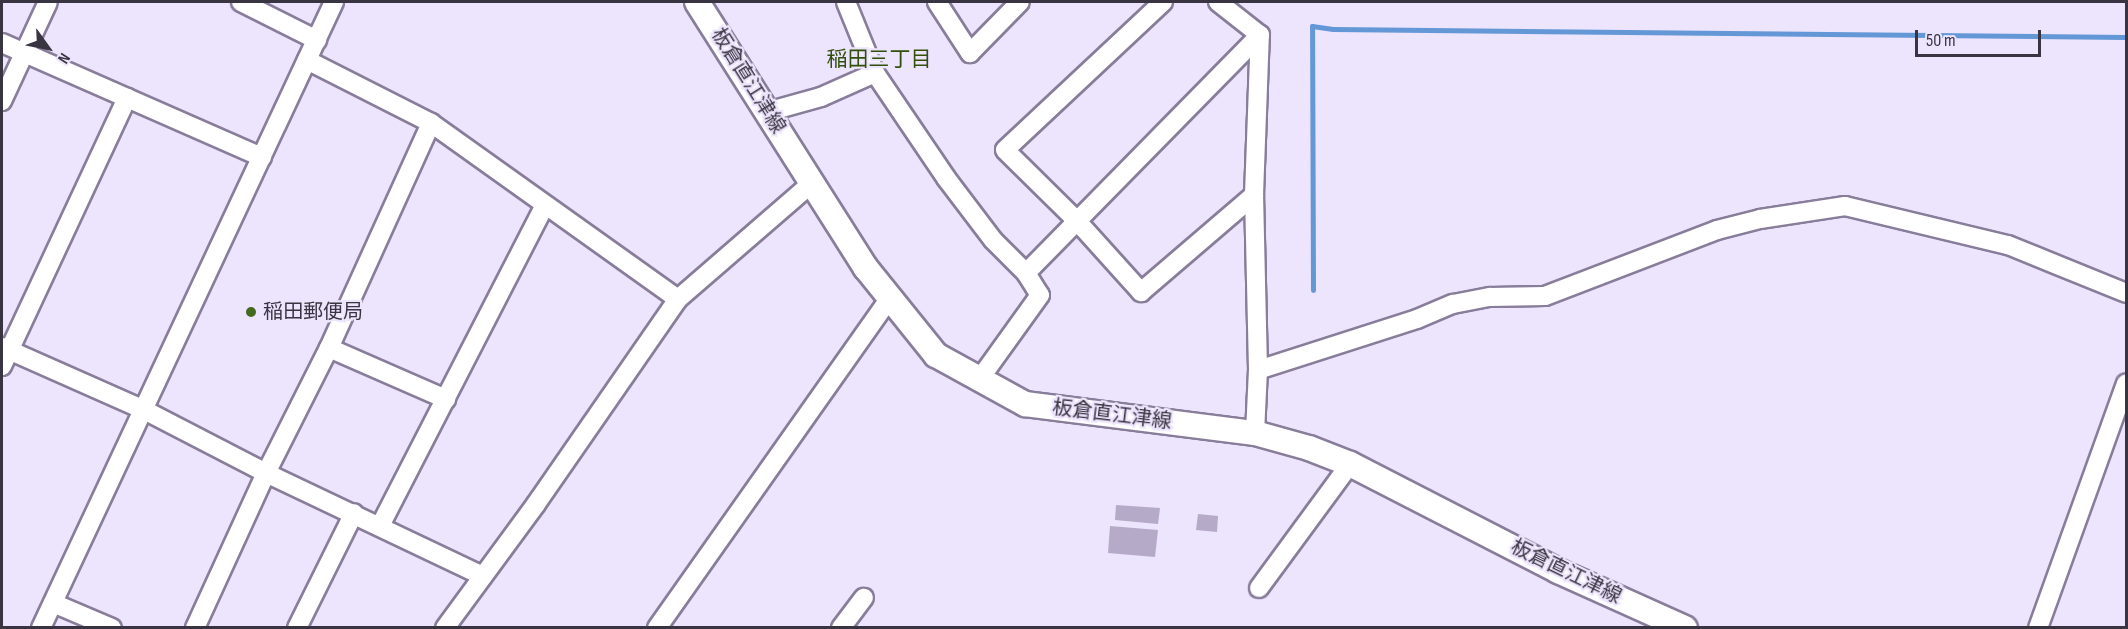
<!DOCTYPE html>
<meta charset="utf-8">
<style>
body{margin:0}
#map{position:relative;width:2128px;height:629px;overflow:hidden;background:#ede4fd;font-family:"Sofia Sans Condensed","Noto Sans JP",sans-serif}
div>[style]{position:absolute}
[style*='--x']{left:calc(var(--x)*1px);top:calc(var(--y)*1px);width:calc(var(--w)*1px);rotate:calc(var(--a)*1deg)}
.stream>*{height:5px;margin:-2.5px;padding:0 2.5px;transform-origin:2.5px;border-radius:2.5px;background:#6497d6}
.building>*{inset:0;background:#b6aac9}
.roads{filter:drop-shadow(2px 0 #887d9a) drop-shadow(-2px 0 #887d9a) drop-shadow(0 2px #887d9a) drop-shadow(0 -2px #887d9a)}
.minor>*{height:18px;margin:-9px;padding:0 9px;transform-origin:9px;border-radius:9px;background:#fff}
.major>*{height:24px;margin:-12px;padding:0 12px;transform-origin:12px;border-radius:12px;background:#fff}
.dots>*{width:16px;height:16px;translate:-50% -50%;box-sizing:border-box;border:3px solid #ede4fd;border-radius:50%}
span{translate:-50% -50%;white-space:nowrap;text-align:center;line-height:1.15;-webkit-text-stroke:4.5px #ede4fd;paint-order:stroke}
.street-label{font-size:20px;color:#393441}
.poi-label{font-size:20px;color:#393441}
.left{translate:0 -50%;text-align:left}
.neighbourhood-label{font-size:21px;color:#30500c}
.frame{position:absolute;inset:0;border:3px solid #393441;pointer-events:none}
.north{position:absolute;left:18px;top:18px;width:60px;height:60px;-webkit-text-stroke:4px #ede4fd;paint-order:stroke;rotate:123deg;font-size:16px;font-weight:700;line-height:24px;text-align:center;color:#393441}
.north::after{content:'';display:block;margin:auto;width:21px;height:27px;background:#393441;clip-path:polygon(50% 0,100% 100%,50% 72%,0 100%)}
.scale{position:absolute;left:1915px;top:30px;width:126px;height:27px;box-sizing:border-box;border:3px solid #393441;border-top:0;padding-left:8px;font-size:18px;line-height:21px;white-space:nowrap;color:#393441;-webkit-text-stroke:4px #ede4fd;paint-order:stroke}
</style>
<div id="map">
<div class="stream">
<i style="--x:1313;--y:290;--w:264;--a:-90.2"></i>
<i style="--x:1312;--y:26;--w:21;--a:8"></i>
<i style="--x:1333;--y:29;--w:793;--a:0.58"></i>
</div>
<div class="building">
<i style="clip-path:polygon(1116px 505px,1160px 508px,1158px 524px,1115px 520px)"></i>
<i style="clip-path:polygon(1198px 514px,1218px 516px,1217px 532px,1196px 530px)"></i>
<i style="clip-path:polygon(1110px 526px,1158px 530px,1155px 557px,1108px 553px)"></i>
</div>
<div class="roads">
<div class="minor">
<i style="--x:241;--y:2;--w:85;--a:26.6"></i>
<i style="--x:846;--y:2;--w:77;--a:67.8"></i>
<i style="--x:875;--y:73;--w:127;--a:55.9"></i>
<i style="--x:946;--y:178;--w:78;--a:52.8"></i>
<i style="--x:993;--y:240;--w:47;--a:45"></i>
<i style="--x:1026;--y:273;--w:26;--a:58"></i>
<i style="--x:1040;--y:295;--w:105;--a:125.7"></i>
<i style="--x:937;--y:2;--w:61;--a:57.1"></i>
<i style="--x:970;--y:53;--w:71;--a:-45.6"></i>
<i style="--x:1163;--y:2;--w:216;--a:136.9"></i>
<i style="--x:1005;--y:150;--w:101;--a:44.6"></i>
<i style="--x:1077;--y:221;--w:96;--a:48"></i>
<i style="--x:1141;--y:292;--w:149;--a:-40.6"></i>
<i style="--x:1218;--y:2;--w:53;--a:38.2"></i>
<i style="--x:2;--y:43;--w:284;--a:23.7"></i>
<i style="--x:307;--y:60;--w:139;--a:26.9"></i>
<i style="--x:431;--y:123;--w:303;--a:35.5"></i>
<i style="--x:2;--y:101;--w:109;--a:-65.1"></i>
<i style="--x:767;--y:112;--w:56;--a:-15.5"></i>
<i style="--x:821;--y:97;--w:59;--a:-24"></i>
<i style="--x:1026;--y:273;--w:334;--a:-45.5"></i>
<i style="--x:2;--y:347;--w:155;--a:23.9"></i>
<i style="--x:144;--y:410;--w:137;--a:27.3"></i>
<i style="--x:266;--y:473;--w:240;--a:25.4"></i>
<i style="--x:329;--y:348;--w:128;--a:23.6"></i>
<i style="--x:2;--y:366;--w:296;--a:-65"></i>
<i style="--x:1258;--y:370;--w:167;--a:-17.8"></i>
<i style="--x:1417;--y:319;--w:39;--a:-23"></i>
<i style="--x:1453;--y:304;--w:38;--a:-11"></i>
<i style="--x:1490;--y:297;--w:55;--a:-1"></i>
<i style="--x:1545;--y:296;--w:184;--a:-21"></i>
<i style="--x:1717;--y:230;--w:44;--a:-14.3"></i>
<i style="--x:1760;--y:219;--w:86;--a:-8.7"></i>
<i style="--x:1845;--y:206;--w:168;--a:13.5"></i>
<i style="--x:2008;--y:245;--w:127;--a:22.1"></i>
<i style="--x:1255;--y:433;--w:63;--a:-87.3"></i>
<i style="--x:1258;--y:370;--w:175;--a:-91.3"></i>
<i style="--x:1254;--y:195;--w:160;--a:-87.9"></i>
<i style="--x:380;--y:526;--w:361;--a:-62.8"></i>
<i style="--x:1259;--y:588;--w:154;--a:-53.7"></i>
<i style="--x:53;--y:603;--w:64;--a:23"></i>
<i style="--x:41;--y:628;--w:691;--a:-64.92"></i>
<i style="--x:195;--y:628;--w:170;--a:-65.4"></i>
<i style="--x:266;--y:473;--w:140;--a:-63.3"></i>
<i style="--x:329;--y:348;--w:247;--a:-65.6"></i>
<i style="--x:297;--y:628;--w:128;--a:-63.6"></i>
<i style="--x:445;--y:628;--w:154;--a:-53.7"></i>
<i style="--x:536;--y:504;--w:249;--a:-55.3"></i>
<i style="--x:678;--y:299;--w:177;--a:-40.9"></i>
<i style="--x:657;--y:628;--w:404;--a:-54.8"></i>
<i style="--x:841;--y:628;--w:38;--a:-53"></i>
<i style="--x:2038;--y:628;--w:260;--a:-70.2"></i>
</div>
<div class="major">
<i style="--x:697;--y:2;--w:315;--a:57.6"></i>
<i style="--x:866;--y:268;--w:112;--a:51.2"></i>
<i style="--x:936;--y:355;--w:102;--a:28.8"></i>
<i style="--x:1025;--y:404;--w:232;--a:7.2"></i>
<i style="--x:1255;--y:433;--w:56;--a:15.5"></i>
<i style="--x:1309;--y:448;--w:44;--a:21.3"></i>
<i style="--x:1350;--y:464;--w:234;--a:27.2"></i>
<i style="--x:1558;--y:571;--w:139;--a:24.2"></i>
</div>
</div>
<div class="dots">
<i style="left:251px;top:312px;background:#446820"></i>
</div>
<div class="street-label">
<span style="left:748px;top:81px;rotate:58deg">板倉直江津線</span>
<span style="left:1112px;top:415px;rotate:7deg">板倉直江津線</span>
<span style="left:1566px;top:572px;rotate:26deg">板倉直江津線</span>
</div>
<div class="poi-label">
<span class="left" style="left:263px;top:312px">稲田郵便局</span>
</div>
<div class="neighbourhood-label">
<span style="left:879px;top:60px">稲田三丁目</span>
</div>
<div class="frame"></div>
<div class="north">N</div>
<div class="scale">50 m</div>
</div>
